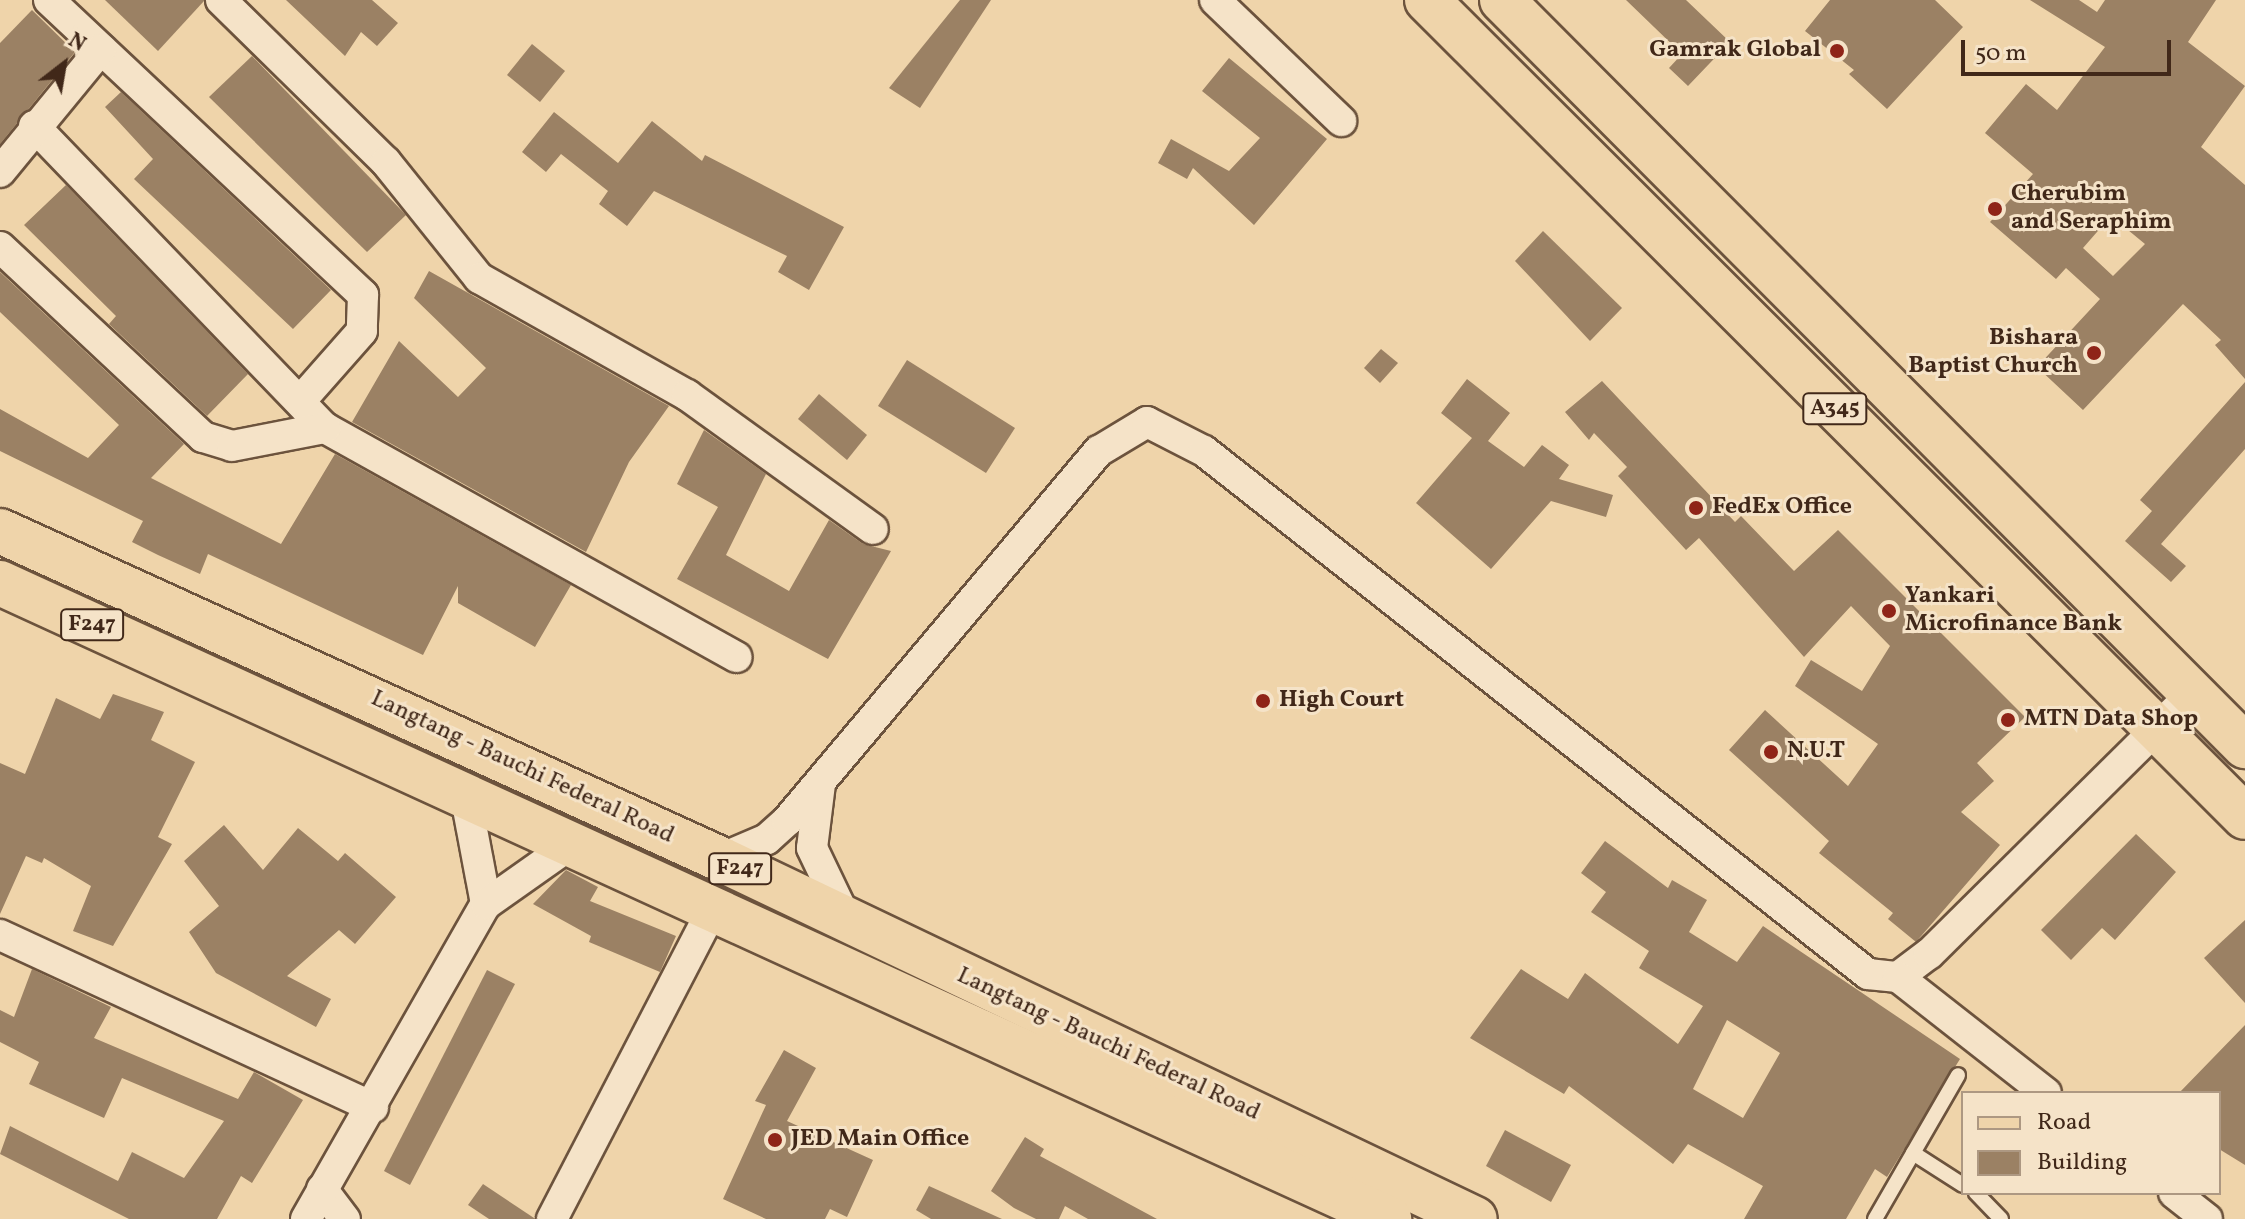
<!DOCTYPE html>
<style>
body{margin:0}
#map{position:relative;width:2245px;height:1219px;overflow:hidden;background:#efd4aa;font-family:Vollkorn,serif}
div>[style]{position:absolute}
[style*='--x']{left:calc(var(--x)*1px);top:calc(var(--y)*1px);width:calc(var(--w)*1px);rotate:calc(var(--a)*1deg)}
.building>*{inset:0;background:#9b8164}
.roads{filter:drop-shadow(2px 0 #6c533d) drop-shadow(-2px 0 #6c533d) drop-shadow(0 2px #6c533d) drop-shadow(0 -2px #6c533d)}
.service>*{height:14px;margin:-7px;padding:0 7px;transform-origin:7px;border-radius:7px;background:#f5e3c8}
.minor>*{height:30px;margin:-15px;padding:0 15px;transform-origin:15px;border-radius:15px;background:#f5e3c8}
.primary>*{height:44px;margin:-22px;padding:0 22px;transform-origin:22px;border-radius:22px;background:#efd4aa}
.trunk>*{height:44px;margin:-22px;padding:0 22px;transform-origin:22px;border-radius:22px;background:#efd4aa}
.dots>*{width:22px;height:22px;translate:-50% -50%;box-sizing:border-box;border:4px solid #f5e3c8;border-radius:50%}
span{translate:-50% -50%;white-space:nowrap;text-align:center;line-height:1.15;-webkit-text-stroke:6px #f5e3c8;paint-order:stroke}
.shield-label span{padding:2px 6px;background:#f5e3c8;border:2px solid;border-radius:6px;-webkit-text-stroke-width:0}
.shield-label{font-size:22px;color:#412819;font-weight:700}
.poi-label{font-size:24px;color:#412819;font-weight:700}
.right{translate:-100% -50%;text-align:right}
.left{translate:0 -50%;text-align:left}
.street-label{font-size:24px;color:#412819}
.legend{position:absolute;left:1961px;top:1091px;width:260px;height:104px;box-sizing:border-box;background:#f5e3c8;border:2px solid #ad9882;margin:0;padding:10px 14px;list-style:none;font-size:24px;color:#412819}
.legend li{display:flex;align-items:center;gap:16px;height:40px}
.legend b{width:40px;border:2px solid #ad9882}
.north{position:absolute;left:24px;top:24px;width:80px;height:80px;-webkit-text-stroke:6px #f5e3c8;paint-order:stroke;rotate:31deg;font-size:22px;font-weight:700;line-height:32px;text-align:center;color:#412819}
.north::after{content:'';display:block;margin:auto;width:28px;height:36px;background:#412819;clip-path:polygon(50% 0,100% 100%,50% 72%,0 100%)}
.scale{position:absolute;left:1961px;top:40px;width:210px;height:36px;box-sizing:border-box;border:4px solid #412819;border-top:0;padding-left:10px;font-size:24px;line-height:28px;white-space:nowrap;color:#412819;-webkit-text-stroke:6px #f5e3c8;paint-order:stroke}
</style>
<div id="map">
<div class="building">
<i style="clip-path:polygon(105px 0,204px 0,204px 1px,158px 51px)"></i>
<i style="clip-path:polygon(286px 0,372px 0,398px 23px,377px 46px,361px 32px,345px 56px)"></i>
<i style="clip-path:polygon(960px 0,991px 0,920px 108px,889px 88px)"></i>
<i style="clip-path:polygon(1626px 0,1686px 0,1730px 42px,1688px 86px,1669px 68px,1682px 54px)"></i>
<i style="clip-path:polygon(1830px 0,1935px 0,1963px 27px,1887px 109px,1849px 74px,1854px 70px,1805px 31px)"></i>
<i style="clip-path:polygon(evenodd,2030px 0,2079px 0,2097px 12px,2105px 0,2216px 0,2188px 42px,2245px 86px,2201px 147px,2245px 185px,2245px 379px,2215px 345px,2221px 340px,2183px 304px,2083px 410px,2037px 367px,2100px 299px,2066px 268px,2056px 279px,1990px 222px,2033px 174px,1985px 133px,2026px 84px,2057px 110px,2105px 47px,2030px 0,2111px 216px,2145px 244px,2113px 276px,2083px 248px,2111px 216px)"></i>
<i style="clip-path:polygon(32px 10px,75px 52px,0 144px,0 43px)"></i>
<i style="clip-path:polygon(532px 44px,565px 71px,540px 102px,507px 75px)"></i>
<i style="clip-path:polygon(252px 56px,406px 215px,367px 252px,209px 97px)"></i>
<i style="clip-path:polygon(1229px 58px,1327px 139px,1254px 225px,1193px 168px,1187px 179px,1158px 163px,1171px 139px,1229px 171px,1260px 138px,1202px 91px)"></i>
<i style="clip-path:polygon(121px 92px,331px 290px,293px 329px,134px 179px,153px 159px,105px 107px)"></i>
<i style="clip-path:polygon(554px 112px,618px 163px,652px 121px,702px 161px,705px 155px,844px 227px,809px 290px,778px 272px,787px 256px,654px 191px,627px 226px,599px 204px,608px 191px,561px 154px,546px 172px,522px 152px)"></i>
<i style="clip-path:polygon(66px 185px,248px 374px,207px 416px,109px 324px,116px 316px,24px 225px)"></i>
<i style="clip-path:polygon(1543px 231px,1622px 308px,1590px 341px,1515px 261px)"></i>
<i style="clip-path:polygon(429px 271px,669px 406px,629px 462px,586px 552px,352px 422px,399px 341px,458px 397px,486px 368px,414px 298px)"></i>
<i style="clip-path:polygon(0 272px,184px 444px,151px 478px,281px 544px,335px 454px,571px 585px,535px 647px,458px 603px,458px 586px,423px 655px,208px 554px,200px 574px,158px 555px,132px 542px,143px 521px,0 451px,0 409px,88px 458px,119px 425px,0 312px)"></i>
<i style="clip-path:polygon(1381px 349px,1398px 363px,1380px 383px,1364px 368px)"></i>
<i style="clip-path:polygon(907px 360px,1015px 428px,986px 473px,878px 406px)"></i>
<i style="clip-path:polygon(1467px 379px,1510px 413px,1488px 441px,1524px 467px,1542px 445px,1569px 465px,1559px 479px,1613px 495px,1606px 517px,1551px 501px,1491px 569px,1416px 503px,1472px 438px,1441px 413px)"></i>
<i style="clip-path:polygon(1602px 381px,1735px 522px,1741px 516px,1794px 571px,1838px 530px,2025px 717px,1977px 763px,1994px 781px,1961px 812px,2000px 845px,1916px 942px,1888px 919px,1893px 913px,1819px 853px,1829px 841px,1729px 750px,1765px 710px,1848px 786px,1878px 744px,1795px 686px,1811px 660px,1862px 691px,1890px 646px,1851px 606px,1804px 657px,1699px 538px,1686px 550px,1618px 476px,1627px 467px,1594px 433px,1589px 440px,1565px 412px)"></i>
<i style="clip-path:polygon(2245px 382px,2245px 449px,2161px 544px,2186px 566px,2171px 582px,2125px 541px,2152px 511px,2140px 500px)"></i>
<i style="clip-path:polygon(819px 394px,867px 435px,847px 460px,798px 419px)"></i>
<i style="clip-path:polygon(704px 430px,766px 474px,726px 555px,789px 591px,829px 520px,863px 544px,891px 551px,828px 659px,677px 579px,718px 507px,677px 484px)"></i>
<i style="clip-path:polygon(113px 694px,164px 712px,151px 740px,195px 762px,158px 837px,172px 844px,113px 946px,73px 931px,91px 886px,44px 858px,42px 863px,26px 856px,0 914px,0 763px,25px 774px,56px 698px,100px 719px)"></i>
<i style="clip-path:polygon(224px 825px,263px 870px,298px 828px,338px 861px,345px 853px,396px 897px,355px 944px,339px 930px,287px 976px,331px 999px,316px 1027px,216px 973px,189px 932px,219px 906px,184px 861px)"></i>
<i style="clip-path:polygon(2136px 834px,2176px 872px,2115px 940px,2102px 928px,2071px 960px,2041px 930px)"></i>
<i style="clip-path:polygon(evenodd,1605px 841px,1668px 888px,1672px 880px,1707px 900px,1689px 932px,1737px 962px,1763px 926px,1960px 1059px,1887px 1177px,1875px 1169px,1846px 1219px,1744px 1219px,1763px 1186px,1688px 1144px,1673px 1164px,1569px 1086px,1564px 1094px,1470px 1038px,1521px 969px,1568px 999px,1585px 973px,1678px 1044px,1703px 1006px,1639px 968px,1649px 951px,1591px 912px,1606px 892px,1581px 873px,1605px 841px,1727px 1020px,1780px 1053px,1743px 1118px,1693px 1089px,1727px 1020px)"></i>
<i style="clip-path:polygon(566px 870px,598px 887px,590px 901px,676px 936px,660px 972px,589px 942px,591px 936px,533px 904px)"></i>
<i style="clip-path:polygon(2245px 920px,2245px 1003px,2204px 958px)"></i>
<i style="clip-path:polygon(32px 969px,111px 1007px,94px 1038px,238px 1099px,254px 1072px,303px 1100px,252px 1183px,241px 1176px,217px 1219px,129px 1219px,0 1154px,10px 1126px,118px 1181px,132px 1152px,184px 1178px,224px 1121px,122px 1078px,104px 1118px,29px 1084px,39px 1062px,0 1042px,0 1010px,14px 1017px)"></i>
<i style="clip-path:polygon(487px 970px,515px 984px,410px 1185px,384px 1171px)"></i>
<i style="clip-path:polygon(2245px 1025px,2245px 1165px,2219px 1149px,2219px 1093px,2179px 1093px)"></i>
<i style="clip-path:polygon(784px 1050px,816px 1068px,787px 1121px,873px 1160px,847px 1217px,830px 1209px,825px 1219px,766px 1219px,723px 1199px,766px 1105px,755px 1101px)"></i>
<i style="clip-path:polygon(1505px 1130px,1571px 1165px,1551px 1202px,1486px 1166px)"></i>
<i style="clip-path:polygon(1025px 1137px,1044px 1149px,1040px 1156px,1157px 1219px,1088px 1219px,1065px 1206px,1059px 1219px,1036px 1219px,1014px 1208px,991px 1191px)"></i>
<i style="clip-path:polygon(483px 1184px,534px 1218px,534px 1219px,489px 1219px,468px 1205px)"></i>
<i style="clip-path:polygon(929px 1186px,1002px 1219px,931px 1219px,916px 1210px)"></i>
</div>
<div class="roads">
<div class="service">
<i style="--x:1913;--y:1153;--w:59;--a:32.6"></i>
<i style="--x:1976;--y:1193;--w:36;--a:46"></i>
<i style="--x:1875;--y:1219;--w:166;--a:-60"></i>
</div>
<div class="minor">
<i style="--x:49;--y:0;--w:431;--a:43.2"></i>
<i style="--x:363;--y:295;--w:36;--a:92"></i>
<i style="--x:362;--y:331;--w:91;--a:131.4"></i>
<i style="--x:221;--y:0;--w:231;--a:44.5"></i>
<i style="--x:386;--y:162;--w:149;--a:51.3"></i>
<i style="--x:479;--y:278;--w:239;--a:29.4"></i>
<i style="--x:687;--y:395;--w:229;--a:35.8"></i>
<i style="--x:1215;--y:0;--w:175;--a:43.8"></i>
<i style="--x:34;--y:126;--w:419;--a:46.1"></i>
<i style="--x:325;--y:428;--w:471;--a:29.1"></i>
<i style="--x:0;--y:172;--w:159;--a:-50.6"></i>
<i style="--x:0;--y:247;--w:278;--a:43.1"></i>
<i style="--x:203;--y:437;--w:30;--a:17"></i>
<i style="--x:232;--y:446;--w:95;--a:-11"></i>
<i style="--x:820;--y:784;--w:64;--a:97.1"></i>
<i style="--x:812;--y:848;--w:79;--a:64.4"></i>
<i style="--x:466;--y:798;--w:108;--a:79.3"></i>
<i style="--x:720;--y:859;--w:51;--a:-23.1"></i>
<i style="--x:767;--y:839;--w:27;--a:-42"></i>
<i style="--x:787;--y:821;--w:484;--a:-49.9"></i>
<i style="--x:1099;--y:451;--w:56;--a:-31.1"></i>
<i style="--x:1147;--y:422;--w:64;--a:27"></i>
<i style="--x:1204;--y:451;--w:845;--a:38.23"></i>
<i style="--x:1868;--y:974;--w:30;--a:6"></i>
<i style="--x:1898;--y:977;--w:39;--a:-37"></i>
<i style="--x:1929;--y:954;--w:370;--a:-44.7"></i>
<i style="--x:0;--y:935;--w:411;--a:24.8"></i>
<i style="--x:1898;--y:977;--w:188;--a:38.1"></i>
<i style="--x:322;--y:1189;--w:38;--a:53"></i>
<i style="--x:2174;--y:1193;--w:42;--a:38.2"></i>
<i style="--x:306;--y:1219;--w:363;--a:-60.3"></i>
<i style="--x:486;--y:904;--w:104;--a:-35.2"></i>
<i style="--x:552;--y:1219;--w:348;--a:-62.6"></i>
</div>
<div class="primary">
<i style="--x:0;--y:531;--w:791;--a:24.49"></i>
<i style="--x:720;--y:859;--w:836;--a:25.49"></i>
<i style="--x:0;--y:583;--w:1528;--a:24.6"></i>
</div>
<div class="trunk">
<i style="--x:1427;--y:0;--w:1156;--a:44.96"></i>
<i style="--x:1502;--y:0;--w:1053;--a:45.12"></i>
</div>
</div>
<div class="dots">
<i style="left:1837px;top:51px;background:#8f2418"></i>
<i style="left:1995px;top:209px;background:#8f2418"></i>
<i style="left:2094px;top:353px;background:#8f2418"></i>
<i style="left:1696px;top:508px;background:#8f2418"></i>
<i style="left:1889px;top:611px;background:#8f2418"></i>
<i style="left:1263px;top:701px;background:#8f2418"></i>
<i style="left:2008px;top:720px;background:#8f2418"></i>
<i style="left:1771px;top:752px;background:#8f2418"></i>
<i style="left:775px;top:1140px;background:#8f2418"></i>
</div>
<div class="shield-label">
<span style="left:1835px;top:409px">A345</span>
<span style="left:92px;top:625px">F247</span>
<span style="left:740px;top:869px">F247</span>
</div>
<div class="poi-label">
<span class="right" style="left:1821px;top:51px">Gamrak Global</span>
<span class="left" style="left:2011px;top:209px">Cherubim<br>and Seraphim</span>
<span class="right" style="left:2078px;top:353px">Bishara<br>Baptist Church</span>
<span class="left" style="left:1712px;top:508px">FedEx Office</span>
<span class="left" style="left:1905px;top:611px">Yankari<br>Microfinance Bank</span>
<span class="left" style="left:1279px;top:701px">High Court</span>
<span class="left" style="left:2024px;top:720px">MTN Data Shop</span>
<span class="left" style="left:1787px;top:752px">N.U.T</span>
<span class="left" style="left:791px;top:1140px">JED Main Office</span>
</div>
<div class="street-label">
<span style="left:522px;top:768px;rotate:25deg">Langtang - Bauchi Federal Road</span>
<span style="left:1108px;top:1045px;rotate:25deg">Langtang - Bauchi Federal Road</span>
</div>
<ul class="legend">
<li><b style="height:10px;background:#efd4aa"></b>Road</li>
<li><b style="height:22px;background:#9b8164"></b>Building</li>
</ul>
<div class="north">N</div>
<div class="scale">50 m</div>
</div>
